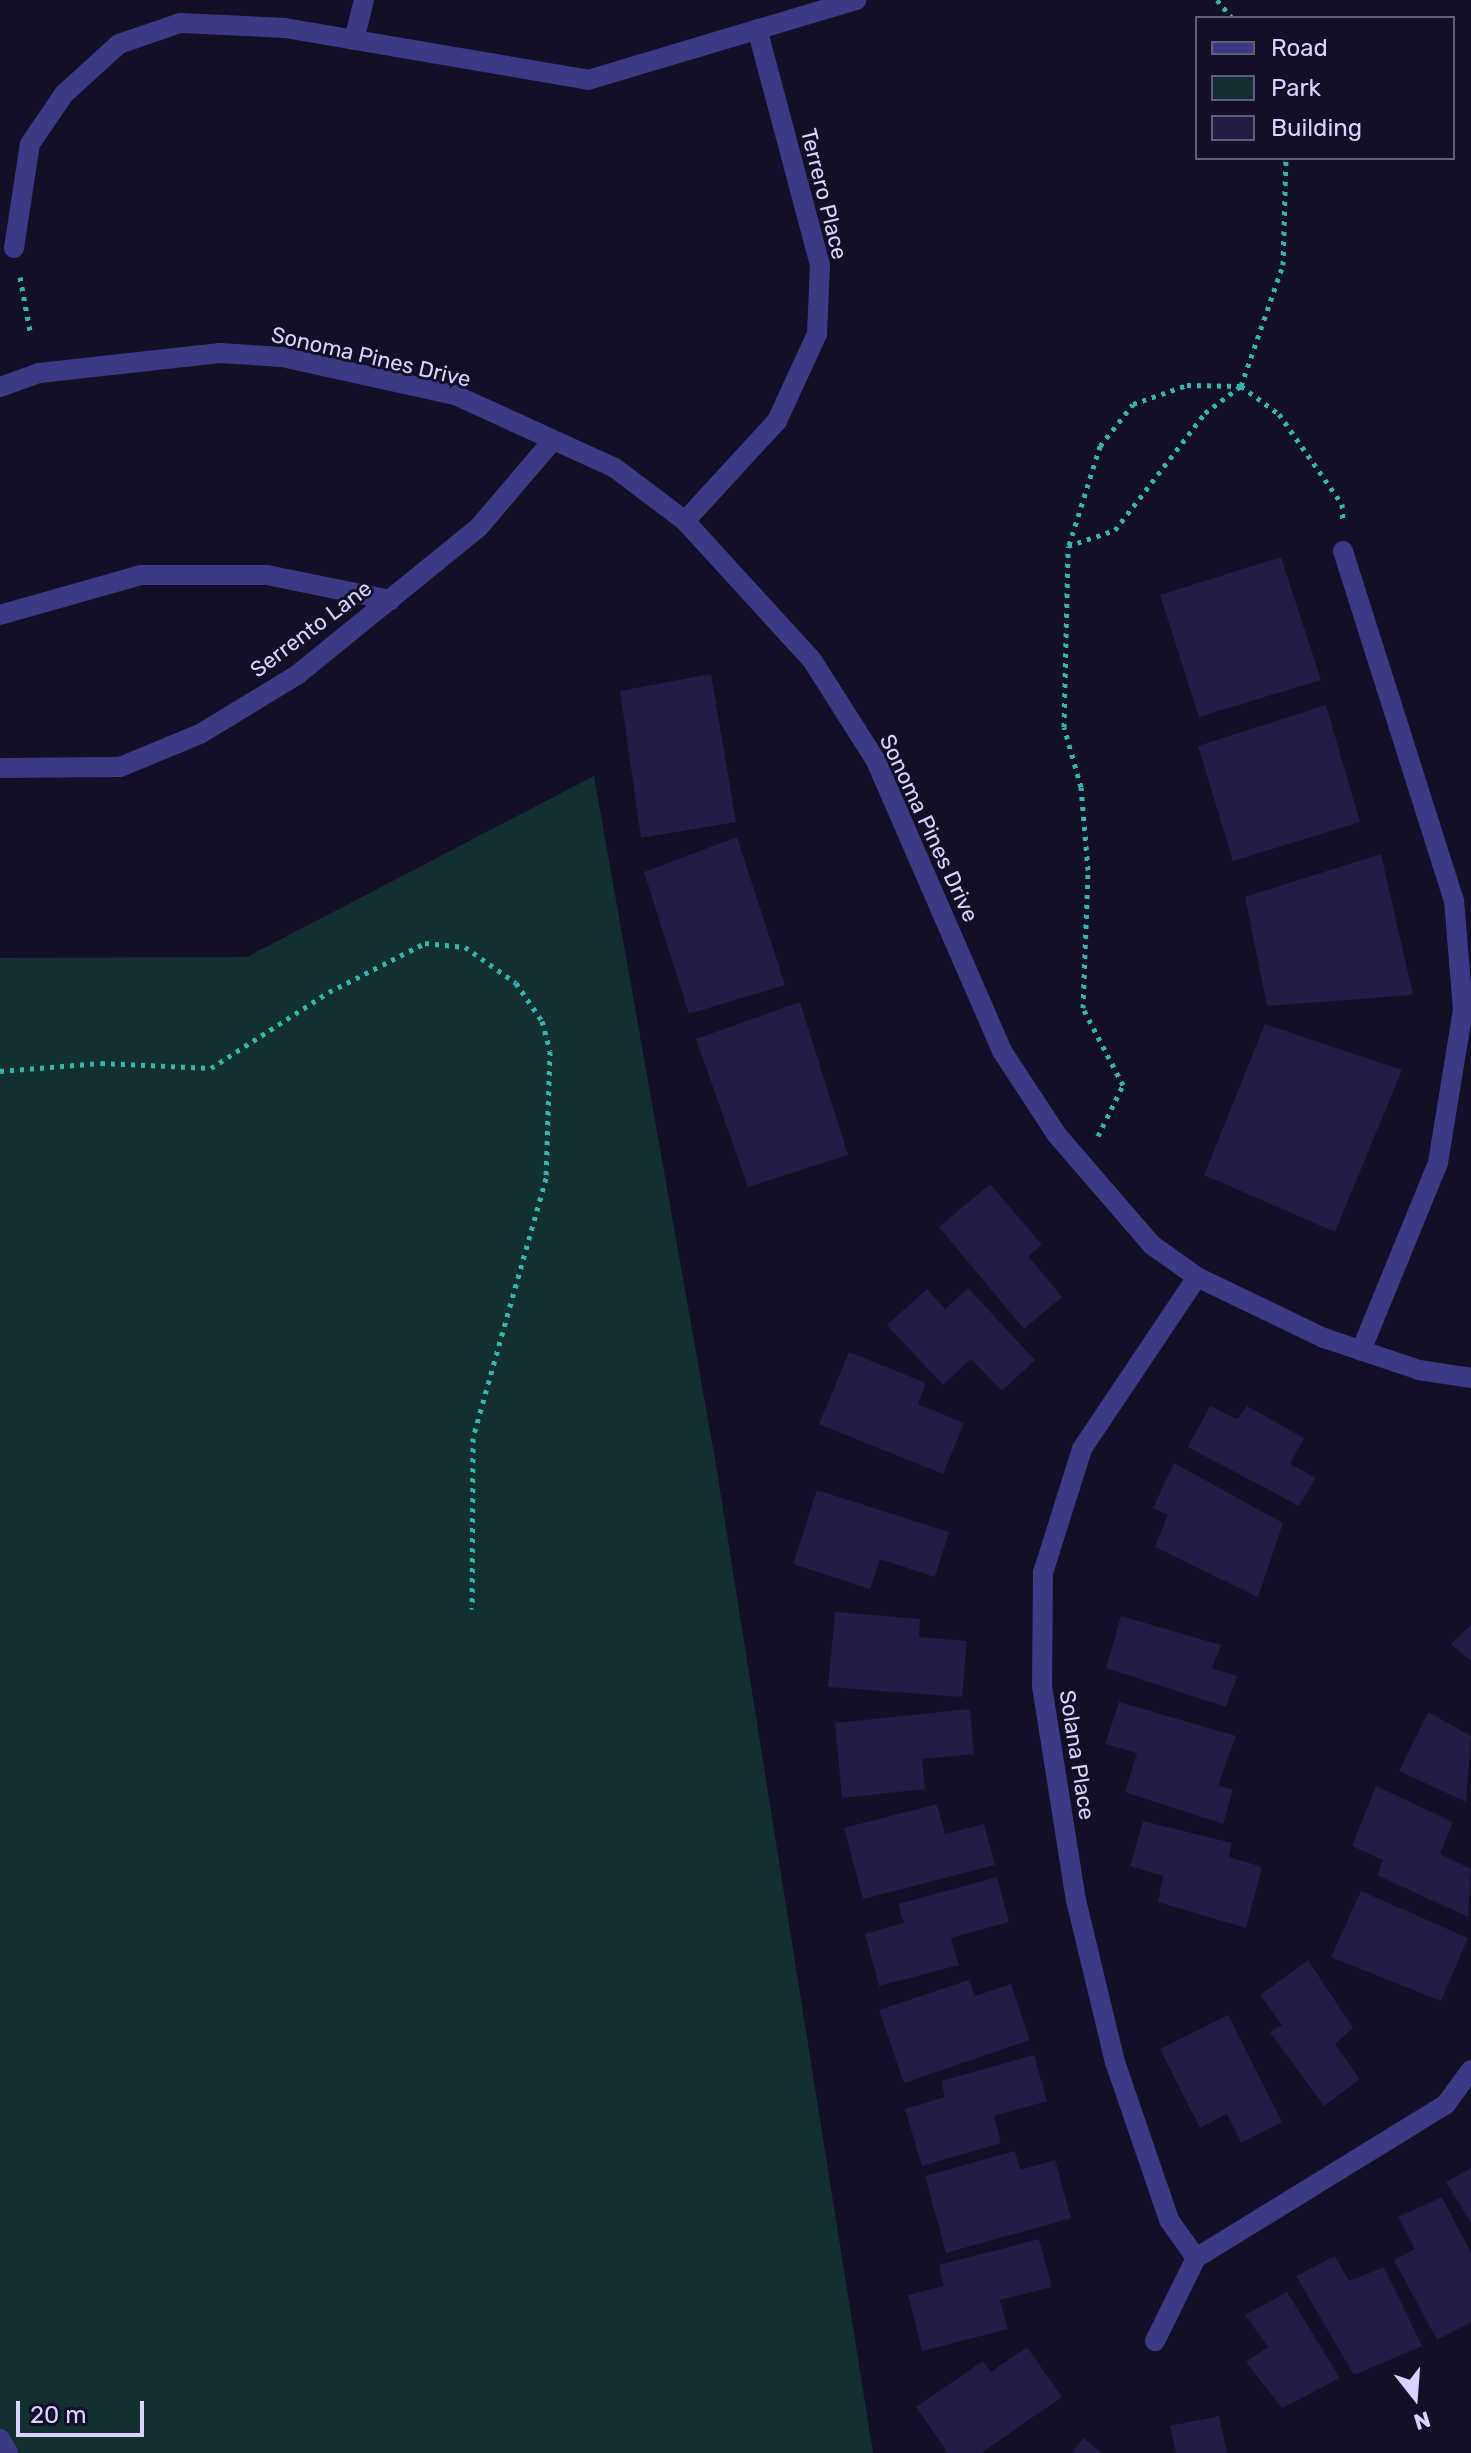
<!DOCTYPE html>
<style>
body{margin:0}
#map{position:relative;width:1471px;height:2453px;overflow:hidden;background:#130f26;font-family:Rubik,sans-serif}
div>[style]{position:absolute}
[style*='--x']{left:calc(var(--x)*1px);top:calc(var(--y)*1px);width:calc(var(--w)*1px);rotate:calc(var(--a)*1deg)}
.green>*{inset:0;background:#12302f}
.building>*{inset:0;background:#241b47}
.path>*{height:5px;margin-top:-2.5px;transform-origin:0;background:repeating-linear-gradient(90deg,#2fb8b0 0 4px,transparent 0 10px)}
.minor>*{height:20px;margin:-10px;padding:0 10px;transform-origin:10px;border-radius:10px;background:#3d3a85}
span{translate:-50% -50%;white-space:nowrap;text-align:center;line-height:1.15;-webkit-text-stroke:6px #130f26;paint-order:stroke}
.street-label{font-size:22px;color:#d9d4ff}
.legend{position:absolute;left:1195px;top:16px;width:260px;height:144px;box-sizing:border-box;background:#130f26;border:2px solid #625e7d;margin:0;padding:10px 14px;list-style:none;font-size:24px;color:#d9d4ff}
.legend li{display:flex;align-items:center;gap:16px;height:40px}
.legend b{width:40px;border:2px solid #625e7d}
.north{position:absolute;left:1375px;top:2357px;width:80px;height:80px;-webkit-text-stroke:6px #130f26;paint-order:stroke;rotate:163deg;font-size:22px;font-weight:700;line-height:32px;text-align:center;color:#d9d4ff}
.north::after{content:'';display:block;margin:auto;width:28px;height:36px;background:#d9d4ff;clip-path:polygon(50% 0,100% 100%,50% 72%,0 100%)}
.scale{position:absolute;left:16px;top:2401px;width:128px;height:36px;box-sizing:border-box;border:4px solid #d9d4ff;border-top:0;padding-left:10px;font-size:24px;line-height:28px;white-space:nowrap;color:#d9d4ff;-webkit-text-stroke:6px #130f26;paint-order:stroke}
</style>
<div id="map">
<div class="green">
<i style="clip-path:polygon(594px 776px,716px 1465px,873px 2453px,0 2453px,0 958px,247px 957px)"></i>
</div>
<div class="building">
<i style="clip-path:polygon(1281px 557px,1321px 680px,1199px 717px,1160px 595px)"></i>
<i style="clip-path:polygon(711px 674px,736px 822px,641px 838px,620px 691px)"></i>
<i style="clip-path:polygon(1326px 705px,1360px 822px,1233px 861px,1198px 746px)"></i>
<i style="clip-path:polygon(737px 837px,785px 985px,689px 1014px,644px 872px)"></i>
<i style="clip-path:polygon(1381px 854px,1413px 995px,1267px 1006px,1245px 897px)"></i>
<i style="clip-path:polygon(800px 1002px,848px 1155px,748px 1187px,696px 1039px)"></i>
<i style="clip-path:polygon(1265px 1024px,1402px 1070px,1335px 1232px,1204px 1175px)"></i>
<i style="clip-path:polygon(990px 1184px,1042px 1245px,1028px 1256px,1062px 1297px,1024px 1329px,939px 1227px)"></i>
<i style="clip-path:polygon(968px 1288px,1035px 1360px,1002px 1391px,971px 1359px,943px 1385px,887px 1325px,927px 1289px,945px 1309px)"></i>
<i style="clip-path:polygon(849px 1352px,926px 1383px,918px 1404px,964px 1423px,943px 1474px,819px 1424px)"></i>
<i style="clip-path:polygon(1210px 1406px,1237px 1419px,1247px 1406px,1304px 1438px,1290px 1464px,1316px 1478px,1299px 1506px,1188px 1447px)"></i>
<i style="clip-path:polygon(1174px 1463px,1283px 1523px,1258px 1597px,1155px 1547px,1168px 1515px,1153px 1508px)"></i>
<i style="clip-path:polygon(817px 1490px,949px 1532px,935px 1577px,880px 1559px,870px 1589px,793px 1564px)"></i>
<i style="clip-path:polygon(835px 1612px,920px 1619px,919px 1637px,967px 1641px,962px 1697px,828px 1687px)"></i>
<i style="clip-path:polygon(1121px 1616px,1221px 1645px,1212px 1668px,1237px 1676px,1226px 1707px,1106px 1668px)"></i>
<i style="clip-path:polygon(1471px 1625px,1471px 1661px,1451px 1644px)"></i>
<i style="clip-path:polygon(1119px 1702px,1236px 1736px,1218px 1785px,1233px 1790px,1223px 1824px,1125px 1792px,1137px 1753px,1105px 1744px)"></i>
<i style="clip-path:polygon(970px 1709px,974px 1754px,922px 1759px,925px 1789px,842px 1798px,835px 1723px)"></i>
<i style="clip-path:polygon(1428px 1712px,1471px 1736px,1466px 1802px,1399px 1771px)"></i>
<i style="clip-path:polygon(1376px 1786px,1453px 1822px,1440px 1854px,1471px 1869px,1468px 1917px,1377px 1875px,1383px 1860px,1352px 1846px)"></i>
<i style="clip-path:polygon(937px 1804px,945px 1834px,984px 1824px,995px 1865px,863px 1899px,844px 1828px)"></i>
<i style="clip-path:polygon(1143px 1821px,1232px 1843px,1229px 1857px,1262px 1867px,1246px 1928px,1158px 1902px,1163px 1876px,1130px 1866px)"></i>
<i style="clip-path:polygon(997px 1877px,1009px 1922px,951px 1938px,959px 1965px,879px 1986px,865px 1934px,904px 1923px,898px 1904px)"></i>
<i style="clip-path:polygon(1361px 1891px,1468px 1938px,1441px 2001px,1331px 1957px)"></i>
<i style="clip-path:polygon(1308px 1960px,1353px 2028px,1335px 2044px,1360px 2079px,1324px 2106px,1270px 2032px,1282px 2025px,1260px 1995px)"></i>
<i style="clip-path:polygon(969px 1980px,975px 1996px,1011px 1984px,1030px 2040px,904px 2083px,879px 2010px)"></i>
<i style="clip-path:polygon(1228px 2015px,1282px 2122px,1241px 2143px,1227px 2114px,1200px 2128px,1160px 2049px)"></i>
<i style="clip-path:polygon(1034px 2055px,1047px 2101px,994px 2116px,1001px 2143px,922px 2166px,905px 2109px,945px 2097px,941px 2081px)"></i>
<i style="clip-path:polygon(1015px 2151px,1020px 2170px,1055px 2160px,1071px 2218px,946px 2253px,925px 2176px)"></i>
<i style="clip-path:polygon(1471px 2168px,1471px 2223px,1446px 2182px)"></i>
<i style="clip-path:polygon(1442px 2197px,1471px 2253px,1471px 2322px,1437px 2340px,1394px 2260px,1415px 2249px,1398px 2217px)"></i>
<i style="clip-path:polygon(1039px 2239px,1052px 2287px,1000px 2300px,1008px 2329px,922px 2351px,908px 2295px,944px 2286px,939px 2265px)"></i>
<i style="clip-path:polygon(1335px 2256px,1349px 2281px,1384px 2267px,1422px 2346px,1354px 2375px,1296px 2276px)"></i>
<i style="clip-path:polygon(1287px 2292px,1340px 2378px,1282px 2408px,1246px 2362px,1268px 2347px,1245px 2315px)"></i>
<i style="clip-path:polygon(1027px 2347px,1062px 2397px,981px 2453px,948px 2453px,916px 2407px,983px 2361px,991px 2372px)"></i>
<i style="clip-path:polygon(1219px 2416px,1227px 2453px,1176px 2453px,1170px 2426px)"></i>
<i style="clip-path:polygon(1083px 2438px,1102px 2453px,1072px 2453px)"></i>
</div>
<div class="path">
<i style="--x:1217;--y:0;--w:23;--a:50"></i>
<i style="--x:20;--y:277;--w:55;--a:79.5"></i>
<i style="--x:1069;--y:545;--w:104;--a:-72.6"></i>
<i style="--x:1100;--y:446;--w:53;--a:-51.8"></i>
<i style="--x:1133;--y:404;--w:57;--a:-19.4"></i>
<i style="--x:1187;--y:385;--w:54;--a:1.1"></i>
<i style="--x:1241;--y:386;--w:128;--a:-70.9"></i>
<i style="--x:1283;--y:265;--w:107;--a:-88.4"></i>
<i style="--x:0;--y:1071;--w:101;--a:-4.5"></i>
<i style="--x:101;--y:1063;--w:110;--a:2.6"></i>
<i style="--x:211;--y:1068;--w:140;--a:-32.8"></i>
<i style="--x:329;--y:992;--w:108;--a:-27"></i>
<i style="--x:425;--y:943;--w:40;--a:5.7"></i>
<i style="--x:465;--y:947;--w:62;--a:35.2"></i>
<i style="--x:516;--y:983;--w:46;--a:55.6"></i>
<i style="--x:542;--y:1021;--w:31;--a:75"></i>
<i style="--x:550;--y:1051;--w:127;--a:91.8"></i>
<i style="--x:546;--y:1178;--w:270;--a:105.7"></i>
<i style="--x:473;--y:1438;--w:171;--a:90.3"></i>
<i style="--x:1098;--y:1136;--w:57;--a:-63.9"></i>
<i style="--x:1123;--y:1085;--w:87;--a:-117.5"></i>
<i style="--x:1083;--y:1008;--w:138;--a:-87.9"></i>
<i style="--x:1088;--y:870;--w:83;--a:-94.8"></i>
<i style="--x:1081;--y:787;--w:62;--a:-105.8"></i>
<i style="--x:1064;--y:727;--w:181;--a:-88.7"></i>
<i style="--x:1068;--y:546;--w:50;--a:-18.8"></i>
<i style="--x:1115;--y:530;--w:148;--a:-52.4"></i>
<i style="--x:1205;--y:413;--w:45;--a:-36.9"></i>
<i style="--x:1241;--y:386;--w:47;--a:36.4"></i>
<i style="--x:1279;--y:414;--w:110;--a:55"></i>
<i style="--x:1342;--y:504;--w:18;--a:87"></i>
</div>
<div class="minor">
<i style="--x:354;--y:40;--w:41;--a:-76"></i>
<i style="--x:14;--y:248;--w:105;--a:-81.3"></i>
<i style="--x:30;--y:144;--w:60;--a:-55.8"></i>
<i style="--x:64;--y:94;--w:74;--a:-42.3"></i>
<i style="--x:119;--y:44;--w:65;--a:-19"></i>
<i style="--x:180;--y:23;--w:105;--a:2.7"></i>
<i style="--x:285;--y:28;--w:307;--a:9.7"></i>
<i style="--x:588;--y:80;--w:280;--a:-16.6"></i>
<i style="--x:0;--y:387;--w:41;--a:-19.7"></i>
<i style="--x:39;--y:373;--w:182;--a:-6.3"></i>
<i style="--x:220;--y:353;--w:62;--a:3.7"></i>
<i style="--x:282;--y:357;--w:177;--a:12.4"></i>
<i style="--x:455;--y:395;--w:176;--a:24.5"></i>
<i style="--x:615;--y:468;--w:88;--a:37.1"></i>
<i style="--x:685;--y:521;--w:188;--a:47.6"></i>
<i style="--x:812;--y:660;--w:120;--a:57.6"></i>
<i style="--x:876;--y:761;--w:316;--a:66.5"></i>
<i style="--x:1002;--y:1051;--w:100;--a:56.8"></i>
<i style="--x:1057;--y:1135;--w:145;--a:49.2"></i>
<i style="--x:1152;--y:1245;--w:55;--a:35.4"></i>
<i style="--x:1197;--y:1277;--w:141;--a:25.7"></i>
<i style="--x:1324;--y:1338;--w:100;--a:18.6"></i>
<i style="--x:1419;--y:1370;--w:53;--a:8.7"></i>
<i style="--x:685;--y:521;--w:136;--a:-47.4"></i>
<i style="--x:777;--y:421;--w:96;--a:-65.3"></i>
<i style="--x:817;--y:334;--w:69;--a:-87.5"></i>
<i style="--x:820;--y:265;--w:244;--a:-104.9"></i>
<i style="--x:1343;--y:551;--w:366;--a:72.4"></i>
<i style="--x:1454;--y:900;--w:110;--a:85.3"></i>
<i style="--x:1463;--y:1010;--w:155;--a:99.3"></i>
<i style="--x:1438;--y:1163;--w:203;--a:112.3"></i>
<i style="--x:0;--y:615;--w:147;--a:-15.8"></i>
<i style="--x:141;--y:575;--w:126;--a:0"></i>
<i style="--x:267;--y:575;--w:126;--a:11.5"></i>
<i style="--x:0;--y:768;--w:120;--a:-0.5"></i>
<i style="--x:120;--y:767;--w:87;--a:-22.4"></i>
<i style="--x:200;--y:734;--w:114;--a:-31.3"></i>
<i style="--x:297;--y:675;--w:235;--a:-39.1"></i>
<i style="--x:479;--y:527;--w:114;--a:-49.6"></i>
<i style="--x:1197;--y:1277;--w:207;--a:123.8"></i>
<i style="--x:1082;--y:1449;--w:130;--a:107.5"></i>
<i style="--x:1043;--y:1573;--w:113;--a:90.5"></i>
<i style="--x:1042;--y:1686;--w:217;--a:81"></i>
<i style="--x:1076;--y:1900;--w:167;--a:76.5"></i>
<i style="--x:1115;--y:2062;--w:167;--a:71.1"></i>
<i style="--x:1169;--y:2220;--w:47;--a:54.6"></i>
<i style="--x:1196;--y:2258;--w:294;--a:-31.6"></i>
<i style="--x:1446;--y:2104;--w:42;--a:-53.7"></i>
<i style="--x:1155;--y:2341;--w:93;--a:-63.7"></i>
<i style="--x:0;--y:2439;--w:16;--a:60"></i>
</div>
<div class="street-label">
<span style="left:824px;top:194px;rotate:76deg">Terrero Place</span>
<span style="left:371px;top:357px;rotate:13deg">Sonoma Pines Drive</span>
<span style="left:311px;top:629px;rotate:-37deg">Serrento Lane</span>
<span style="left:929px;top:828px;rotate:65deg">Sonoma Pines Drive</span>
<span style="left:1077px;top:1755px;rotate:81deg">Solana Place</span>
</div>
<ul class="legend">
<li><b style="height:10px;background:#3d3a85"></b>Road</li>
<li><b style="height:22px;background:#12302f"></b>Park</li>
<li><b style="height:22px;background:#241b47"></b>Building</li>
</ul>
<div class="north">N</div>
<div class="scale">20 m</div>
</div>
